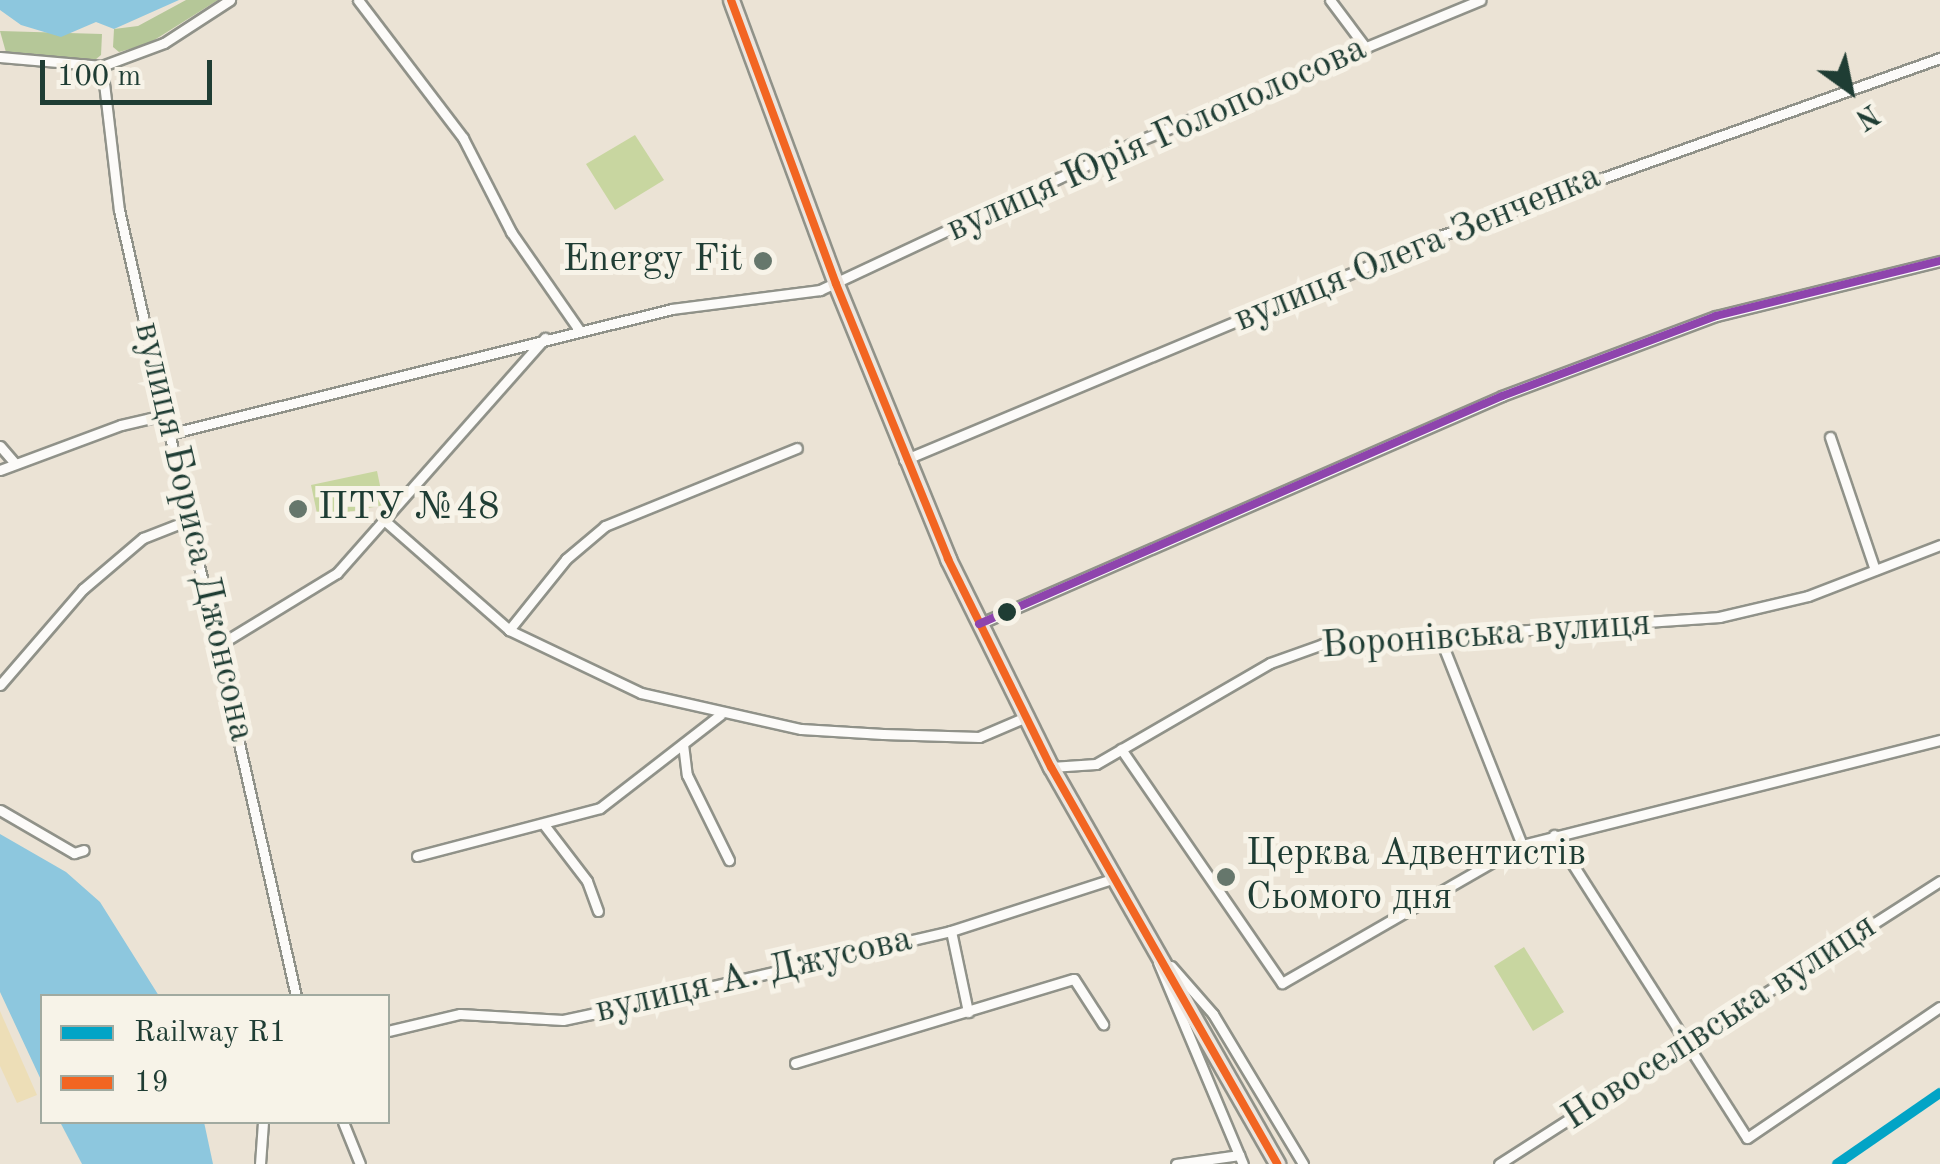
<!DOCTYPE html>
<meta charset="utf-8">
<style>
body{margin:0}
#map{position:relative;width:1940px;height:1164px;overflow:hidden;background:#ebe3d5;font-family:"Old Standard TT",serif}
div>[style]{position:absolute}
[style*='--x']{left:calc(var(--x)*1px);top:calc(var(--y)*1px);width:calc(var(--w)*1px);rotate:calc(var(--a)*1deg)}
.green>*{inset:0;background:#c8d6a0}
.forest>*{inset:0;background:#b5c798}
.sand>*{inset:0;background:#eddeb7}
.water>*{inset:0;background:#8dc7de}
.roads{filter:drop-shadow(2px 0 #909289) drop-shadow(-2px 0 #909289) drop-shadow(0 2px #909289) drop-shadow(0 -2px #909289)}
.minor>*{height:9px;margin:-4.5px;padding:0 4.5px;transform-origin:4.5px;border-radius:4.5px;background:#fcfbf9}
.trunk>*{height:15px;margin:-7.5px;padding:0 7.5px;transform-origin:7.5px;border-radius:7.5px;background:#ede5dd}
.bus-1>*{height:8px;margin:-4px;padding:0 4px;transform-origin:4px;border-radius:4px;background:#f26522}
.bus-2>*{height:8px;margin:-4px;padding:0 4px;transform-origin:4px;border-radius:4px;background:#8e44ad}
.rail-1>*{height:10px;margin:-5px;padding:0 5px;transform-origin:5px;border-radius:5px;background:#02a4c6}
.dots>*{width:28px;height:28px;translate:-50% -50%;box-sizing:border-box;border:5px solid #f7f3e8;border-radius:50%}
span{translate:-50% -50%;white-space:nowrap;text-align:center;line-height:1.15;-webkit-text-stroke:10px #f7f3e8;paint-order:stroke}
.street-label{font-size:38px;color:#1f3d34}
.poi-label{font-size:38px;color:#1f3d34}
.right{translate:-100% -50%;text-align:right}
.left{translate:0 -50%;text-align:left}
.legend{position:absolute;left:40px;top:994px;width:350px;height:130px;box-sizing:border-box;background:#f7f3e8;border:2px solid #a1aaa0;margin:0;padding:12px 18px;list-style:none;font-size:30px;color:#1f3d34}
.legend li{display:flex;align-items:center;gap:20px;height:50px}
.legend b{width:50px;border:2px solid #a1aaa0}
.north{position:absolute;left:1800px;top:40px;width:100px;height:100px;-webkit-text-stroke:8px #f7f3e8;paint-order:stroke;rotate:147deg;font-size:28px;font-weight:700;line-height:40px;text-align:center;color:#1f3d34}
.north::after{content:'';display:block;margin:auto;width:35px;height:45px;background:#1f3d34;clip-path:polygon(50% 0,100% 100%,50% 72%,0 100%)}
.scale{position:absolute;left:40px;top:60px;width:172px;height:45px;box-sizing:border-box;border:5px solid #1f3d34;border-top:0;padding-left:12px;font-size:30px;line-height:35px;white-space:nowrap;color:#1f3d34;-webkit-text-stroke:8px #f7f3e8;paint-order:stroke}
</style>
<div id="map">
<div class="green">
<i style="clip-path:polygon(635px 135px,664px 180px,615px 210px,586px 164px)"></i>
<i style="clip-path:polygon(377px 471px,384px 505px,318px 518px,311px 485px)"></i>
<i style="clip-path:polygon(1524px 947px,1564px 1012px,1533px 1031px,1494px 966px)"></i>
</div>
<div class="forest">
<i style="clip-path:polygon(186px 0,218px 0,148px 44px,119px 52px,113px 47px,114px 29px,138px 26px)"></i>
<i style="clip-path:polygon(0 31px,102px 34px,101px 55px,95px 60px,7px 56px)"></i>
</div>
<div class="sand">
<i style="clip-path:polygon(0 1011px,37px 1095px,17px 1103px,0 1066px)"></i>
</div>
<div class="water">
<i style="clip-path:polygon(0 0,179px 0,114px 29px,96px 22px,61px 37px,21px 25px,0 10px)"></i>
<i style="clip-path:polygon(0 834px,66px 872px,100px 902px,159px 996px,42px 996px,42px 1082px,0 992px)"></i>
<i style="clip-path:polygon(60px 1122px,204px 1122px,213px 1164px,82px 1164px)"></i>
</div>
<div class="roads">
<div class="minor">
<i style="--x:358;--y:0;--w:173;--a:52.7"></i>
<i style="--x:463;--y:138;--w:106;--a:62.9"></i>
<i style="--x:511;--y:232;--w:119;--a:55.2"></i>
<i style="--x:1330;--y:0;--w:60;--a:53.1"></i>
<i style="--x:0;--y:57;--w:102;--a:5"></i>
<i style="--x:102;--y:66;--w:66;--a:-20.4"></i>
<i style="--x:164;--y:43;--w:79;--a:-33.1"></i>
<i style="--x:102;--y:66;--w:145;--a:83.3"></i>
<i style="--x:119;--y:210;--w:806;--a:77.31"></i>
<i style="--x:173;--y:433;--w:514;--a:-13.96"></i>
<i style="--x:672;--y:309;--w:149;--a:-7.3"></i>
<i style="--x:820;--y:290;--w:344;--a:-25.1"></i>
<i style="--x:1131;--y:144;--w:378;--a:-22.4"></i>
<i style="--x:1830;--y:437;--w:140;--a:71.3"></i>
<i style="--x:0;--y:446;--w:23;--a:49"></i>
<i style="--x:904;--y:460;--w:581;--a:-22.68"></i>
<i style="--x:1440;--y:236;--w:531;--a:-19.6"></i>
<i style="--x:0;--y:470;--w:129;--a:-20.4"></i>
<i style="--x:121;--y:425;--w:48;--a:-13.2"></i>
<i style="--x:384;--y:520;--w:167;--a:41.3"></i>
<i style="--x:509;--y:630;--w:146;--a:25.5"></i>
<i style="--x:641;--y:693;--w:164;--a:12.7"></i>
<i style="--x:801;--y:729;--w:82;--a:3.5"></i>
<i style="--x:883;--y:734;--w:96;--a:1.8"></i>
<i style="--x:979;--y:737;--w:51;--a:-23.1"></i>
<i style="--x:979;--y:624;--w:571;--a:-23.55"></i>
<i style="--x:1502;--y:396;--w:228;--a:-20.5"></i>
<i style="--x:1716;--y:316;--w:231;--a:-13.8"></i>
<i style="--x:509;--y:630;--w:91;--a:-51.2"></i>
<i style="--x:566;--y:559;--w:51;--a:-40.2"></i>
<i style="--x:605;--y:526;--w:207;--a:-22.1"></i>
<i style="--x:1440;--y:638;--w:223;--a:68.4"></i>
<i style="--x:219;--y:645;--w:138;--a:-31.4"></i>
<i style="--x:337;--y:573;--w:314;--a:-48.5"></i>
<i style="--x:0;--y:685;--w:127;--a:-49.2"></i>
<i style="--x:83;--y:589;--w:79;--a:-40.4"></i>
<i style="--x:143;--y:538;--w:49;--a:-21.4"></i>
<i style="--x:683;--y:744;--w:31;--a:83"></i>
<i style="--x:687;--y:775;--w:95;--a:63.7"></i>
<i style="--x:1121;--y:749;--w:284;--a:55.5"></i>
<i style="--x:1282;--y:983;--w:277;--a:-29.9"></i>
<i style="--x:1522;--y:845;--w:431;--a:-14.1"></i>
<i style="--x:1051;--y:767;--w:45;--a:-3.8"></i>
<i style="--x:1096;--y:764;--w:201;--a:-30.1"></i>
<i style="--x:1270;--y:663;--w:56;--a:-19.7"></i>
<i style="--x:1323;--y:644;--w:397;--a:-3.9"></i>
<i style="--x:1719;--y:617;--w:91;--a:-13.3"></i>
<i style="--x:1808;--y:596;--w:142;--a:-21.1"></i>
<i style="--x:0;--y:810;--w:86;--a:30.2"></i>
<i style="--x:74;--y:853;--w:10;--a:-17"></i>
<i style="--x:545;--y:826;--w:69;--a:52.6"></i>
<i style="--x:587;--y:881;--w:32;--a:70"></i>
<i style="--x:1554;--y:835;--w:359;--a:57.5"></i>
<i style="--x:1747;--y:1138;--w:233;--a:-34.2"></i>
<i style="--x:417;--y:856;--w:189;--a:-14.7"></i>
<i style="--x:600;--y:808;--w:152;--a:-37.8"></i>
<i style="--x:951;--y:931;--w:83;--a:78.1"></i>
<i style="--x:1158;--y:962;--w:219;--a:67.2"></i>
<i style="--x:1171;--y:966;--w:64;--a:48.8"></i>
<i style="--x:1213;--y:1014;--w:175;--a:59"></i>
<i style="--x:388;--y:1031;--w:74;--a:-13.3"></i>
<i style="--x:460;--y:1014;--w:103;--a:3.3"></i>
<i style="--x:563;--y:1020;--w:30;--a:-12"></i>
<i style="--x:592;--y:1014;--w:368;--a:-13"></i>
<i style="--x:951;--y:931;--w:172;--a:-17.9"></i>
<i style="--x:795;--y:1063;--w:291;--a:-16.8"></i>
<i style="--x:1074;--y:979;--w:54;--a:57.2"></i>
<i style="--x:343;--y:1122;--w:45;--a:68"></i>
<i style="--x:260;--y:1164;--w:42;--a:-85.9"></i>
<i style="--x:1176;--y:1164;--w:64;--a:-8.1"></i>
<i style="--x:1499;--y:1164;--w:524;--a:-32.69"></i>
</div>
<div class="trunk">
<i style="--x:731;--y:0;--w:303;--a:69.7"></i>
<i style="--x:836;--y:284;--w:297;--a:67.8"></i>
<i style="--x:948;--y:559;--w:232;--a:63.7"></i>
<i style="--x:1051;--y:767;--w:457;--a:60.3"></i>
</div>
</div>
<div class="bus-1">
<i style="--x:731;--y:0;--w:303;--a:69.7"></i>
<i style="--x:836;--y:284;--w:297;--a:67.8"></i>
<i style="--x:948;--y:559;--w:232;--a:63.7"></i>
<i style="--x:1051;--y:767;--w:457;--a:60.3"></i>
</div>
<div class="bus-2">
<i style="--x:979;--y:624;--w:571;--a:-23.55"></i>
<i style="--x:1502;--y:396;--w:228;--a:-20.5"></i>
<i style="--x:1716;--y:316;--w:231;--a:-13.8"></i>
</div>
<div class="rail-1">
<i style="--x:1837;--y:1164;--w:125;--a:-34.6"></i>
</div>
<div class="dots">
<i style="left:763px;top:261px;background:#66776c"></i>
<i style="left:298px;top:509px;background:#66776c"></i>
<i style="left:1007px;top:612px;background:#1f3d34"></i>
<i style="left:1226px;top:877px;background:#66776c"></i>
</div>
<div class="street-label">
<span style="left:1157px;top:140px;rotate:-24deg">вулиця Юрія Голополосова</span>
<span style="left:1418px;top:249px;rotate:-22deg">вулиця Олега Зенченка</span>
<span style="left:193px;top:532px;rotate:77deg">вулиця Бориса Джонсона</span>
<span style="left:1486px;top:636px;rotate:-4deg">Воронівська вулиця</span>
<span style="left:754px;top:976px;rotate:-13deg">вулиця А. Джусова</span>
<span style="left:1720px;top:1023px;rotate:-33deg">Новоселівська вулиця</span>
</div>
<div class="poi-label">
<span class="right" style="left:743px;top:261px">Energy Fit</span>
<span class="left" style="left:318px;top:509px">ПТУ №48</span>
<span class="left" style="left:1246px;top:877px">Церква Адвентистів<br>Сьомого дня</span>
</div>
<ul class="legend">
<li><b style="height:12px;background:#02a4c6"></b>Railway R1</li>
<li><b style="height:12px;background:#f26522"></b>19</li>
</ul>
<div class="north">N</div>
<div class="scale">100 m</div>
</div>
